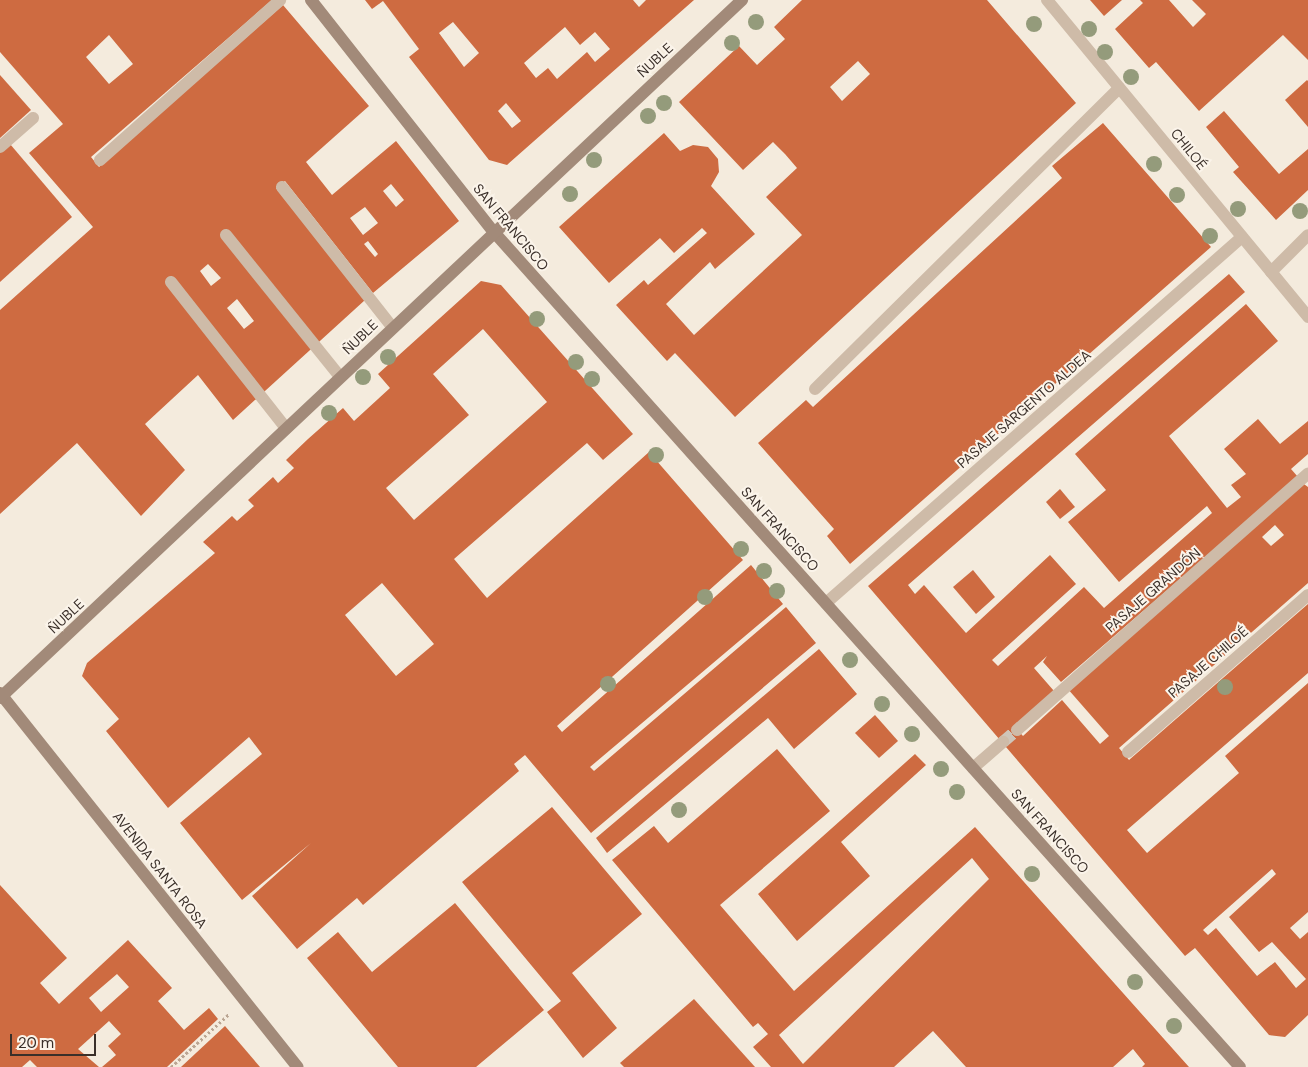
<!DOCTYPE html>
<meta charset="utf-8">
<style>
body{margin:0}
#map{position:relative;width:1308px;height:1067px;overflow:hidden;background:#f4ebdd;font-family:"DM Sans",sans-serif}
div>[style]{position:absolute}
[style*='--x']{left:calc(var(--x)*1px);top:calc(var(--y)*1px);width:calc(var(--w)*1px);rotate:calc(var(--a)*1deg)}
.building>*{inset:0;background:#ce6b41}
.pedestrian-tunnel>*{height:12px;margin-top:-6px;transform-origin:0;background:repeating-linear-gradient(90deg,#cfc5b9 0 12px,transparent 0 18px)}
.path>*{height:3px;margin-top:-1.5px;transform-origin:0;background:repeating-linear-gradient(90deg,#baa592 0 2.5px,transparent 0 5px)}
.service>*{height:12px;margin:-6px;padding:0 6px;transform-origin:6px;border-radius:6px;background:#cebba8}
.pedestrian>*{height:12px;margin:-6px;padding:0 6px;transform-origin:6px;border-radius:6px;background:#cebba8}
.minor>*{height:12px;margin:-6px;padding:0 6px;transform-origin:6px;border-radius:6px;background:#cebba8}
.secondary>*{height:12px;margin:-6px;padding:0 6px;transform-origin:6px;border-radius:6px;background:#a28a79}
.trees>*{width:16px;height:16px;margin:-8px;border-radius:50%;background:#949b7b}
span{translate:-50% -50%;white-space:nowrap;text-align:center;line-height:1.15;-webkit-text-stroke:4px #fbf4ea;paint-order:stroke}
.street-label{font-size:14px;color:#3a2f29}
.scale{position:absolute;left:10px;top:1034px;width:86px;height:22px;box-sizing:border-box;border:2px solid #3a2f29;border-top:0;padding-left:6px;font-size:15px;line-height:18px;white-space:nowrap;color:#3a2f29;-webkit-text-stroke:4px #fbf4ea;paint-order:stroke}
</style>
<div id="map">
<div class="building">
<i style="clip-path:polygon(evenodd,0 0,272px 0,91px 157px,99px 167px,283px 5px,369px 106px,306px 162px,332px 195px,396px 141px,459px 221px,373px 293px,285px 181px,276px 188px,365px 300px,233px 420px,198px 375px,145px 424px,185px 470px,141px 516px,77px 443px,0 514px,0 310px,93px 227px,29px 153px,63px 124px,0 52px,0 0,109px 35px,133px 64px,109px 84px,86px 57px,109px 35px,0 0,391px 184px,404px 200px,396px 207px,383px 191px,391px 184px,0 0,365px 207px,378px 223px,363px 235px,350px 218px,365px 207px,0 0,368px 241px,378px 254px,375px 257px,364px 244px,368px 241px,0 0,208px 264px,221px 278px,211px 286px,200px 271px,208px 264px,0 0,237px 299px,254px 321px,244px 329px,227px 308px,237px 299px)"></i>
<i style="clip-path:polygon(evenodd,365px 0,633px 0,639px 7px,646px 0,694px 0,507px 165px,489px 160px,409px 57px,419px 49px,383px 1px,372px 9px,365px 0,453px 22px,479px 53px,464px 67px,439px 33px,453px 22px,365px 0,565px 27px,580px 45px,595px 32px,610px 49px,595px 62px,587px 52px,557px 79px,548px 68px,536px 78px,524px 63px,565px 27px,365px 0,506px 103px,521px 121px,512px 128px,498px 111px,506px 103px)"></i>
<i style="clip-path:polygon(evenodd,802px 0,987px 0,1076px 103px,735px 417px,675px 353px,667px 361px,616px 305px,644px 280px,648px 285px,707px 233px,702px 228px,674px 253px,660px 238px,609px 283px,559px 227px,664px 133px,680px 151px,693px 145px,708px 147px,718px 159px,719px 172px,711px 186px,755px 234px,715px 269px,710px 262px,666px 304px,694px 335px,802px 235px,766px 197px,797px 168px,785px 154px,773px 142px,743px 170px,679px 102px,739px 46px,757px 65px,785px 39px,774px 27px,802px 0,858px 61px,870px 74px,842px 101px,830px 87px,858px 61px)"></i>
<i style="clip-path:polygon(1090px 0,1122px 0,1104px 16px)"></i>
<i style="clip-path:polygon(1140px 0,1169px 0,1193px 27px,1206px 14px,1192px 0,1308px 0,1308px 60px,1283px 35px,1199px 111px,1156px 62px,1149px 68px,1115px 29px,1143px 3px)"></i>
<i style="clip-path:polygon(0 75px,31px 110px,0 138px)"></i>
<i style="clip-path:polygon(1307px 80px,1308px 81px,1308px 127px,1285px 100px)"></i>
<i style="clip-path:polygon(1224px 111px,1279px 174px,1308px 149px,1308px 190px,1276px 220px,1233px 172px,1239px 167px,1206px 127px)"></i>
<i style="clip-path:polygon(1103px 123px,1211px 247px,850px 564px,827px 536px,834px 529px,758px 443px,806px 400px,813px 407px,1062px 178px,1052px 166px)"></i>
<i style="clip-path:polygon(10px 144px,72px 217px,0 282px,0 152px)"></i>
<i style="clip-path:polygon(evenodd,1229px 274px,1245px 292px,908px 585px,915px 594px,924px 585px,966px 633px,1050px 555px,1076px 584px,992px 660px,998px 666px,1084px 587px,1104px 608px,1212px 513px,1207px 506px,1119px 582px,1068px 522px,1106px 490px,1075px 454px,1246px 304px,1278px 341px,1169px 436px,1227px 508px,1241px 497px,1231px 485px,1246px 474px,1224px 449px,1258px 419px,1280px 444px,1308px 421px,1308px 454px,1291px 469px,1298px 477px,1061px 682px,1043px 662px,1047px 656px,1034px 668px,1054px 691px,1014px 726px,1023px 736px,1062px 700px,1100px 744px,1109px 736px,1067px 688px,1301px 482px,1308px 487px,1308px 583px,1119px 748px,1129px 760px,1308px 604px,1308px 673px,1127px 830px,1147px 853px,1239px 773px,1225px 756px,1308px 683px,1308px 912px,1290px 928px,1300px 939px,1308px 932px,1308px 1015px,1285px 1037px,1269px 1035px,1195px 948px,1185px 956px,868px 586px,1229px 274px,1275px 525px,1284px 535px,1271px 546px,1262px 537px,1275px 525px,1229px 274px,1272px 869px,1276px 874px,1229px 917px,1259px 952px,1272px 942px,1306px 979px,1296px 988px,1275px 962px,1257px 976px,1216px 928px,1208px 935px,1203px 930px,1272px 869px)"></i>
<i style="clip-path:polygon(evenodd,481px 281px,501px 285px,633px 434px,603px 460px,587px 443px,454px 559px,487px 598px,649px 452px,743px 560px,557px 726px,562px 732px,751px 565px,783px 604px,590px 767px,594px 771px,786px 607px,816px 643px,591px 833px,525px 755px,514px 764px,519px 771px,363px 905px,357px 898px,297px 949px,252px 896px,311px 843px,242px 900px,180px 823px,262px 754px,249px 737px,168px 808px,106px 731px,119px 719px,82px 676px,87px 663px,215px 553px,203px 542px,232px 516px,237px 521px,254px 506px,248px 500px,273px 477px,278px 483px,294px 468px,286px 460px,308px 439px,343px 408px,354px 421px,390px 388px,378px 374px,481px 281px,483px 329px,547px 402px,414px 520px,386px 488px,469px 415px,433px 374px,483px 329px,481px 281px,382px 583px,434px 644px,396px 676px,345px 615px,382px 583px)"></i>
<i style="clip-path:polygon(1060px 489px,1075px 507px,1060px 519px,1046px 502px)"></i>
<i style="clip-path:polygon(973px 570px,995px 597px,976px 614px,953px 587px)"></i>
<i style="clip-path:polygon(819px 649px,857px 694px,794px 749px,768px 718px,607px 853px,596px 838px)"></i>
<i style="clip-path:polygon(875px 715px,898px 741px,879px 758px,855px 733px)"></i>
<i style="clip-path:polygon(evenodd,777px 749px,830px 811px,720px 905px,794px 991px,975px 827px,1189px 1067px,1142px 1067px,1145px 1064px,1133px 1049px,1113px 1067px,966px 1067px,933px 1031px,894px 1067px,771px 1067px,753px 1047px,768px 1034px,758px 1023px,753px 1027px,612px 860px,654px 826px,668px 843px,777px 749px,972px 858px,989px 879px,803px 1064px,779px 1035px,972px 858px)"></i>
<i style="clip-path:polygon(915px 754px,926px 765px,841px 842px,870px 876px,797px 941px,758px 894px)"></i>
<i style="clip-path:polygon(552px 807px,642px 914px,572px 973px,617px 1028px,583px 1058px,547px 1012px,561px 1001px,462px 882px)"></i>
<i style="clip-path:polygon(evenodd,0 885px,67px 958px,40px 983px,59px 1004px,128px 940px,172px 988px,158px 1001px,184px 1030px,209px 1008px,218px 1019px,167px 1067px,102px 1067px,116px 1055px,108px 1046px,121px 1034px,109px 1021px,78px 1049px,99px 1067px,37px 1067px,30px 1060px,22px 1067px,0 1067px,0 885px,117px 974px,129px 987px,101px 1012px,89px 998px,117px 974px)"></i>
<i style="clip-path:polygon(455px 903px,544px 1010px,476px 1067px,398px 1067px,307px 958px,338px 932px,372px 972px)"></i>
<i style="clip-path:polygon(694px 999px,755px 1067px,624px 1067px,620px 1063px)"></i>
<i style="clip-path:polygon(225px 1026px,260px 1067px,181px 1067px)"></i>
</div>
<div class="pedestrian-tunnel">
<i style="--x:1003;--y:742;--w:18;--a:-41"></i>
</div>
<div class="path">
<i style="--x:171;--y:1067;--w:79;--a:-42.4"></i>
</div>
<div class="service">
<i style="--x:815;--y:389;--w:428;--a:-44.7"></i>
</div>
<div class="pedestrian">
<i style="--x:0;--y:147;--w:44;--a:-41.3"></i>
<i style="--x:100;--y:160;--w:241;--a:-41.6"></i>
<i style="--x:282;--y:187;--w:178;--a:51.8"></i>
<i style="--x:226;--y:235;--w:182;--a:51.2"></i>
<i style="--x:171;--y:282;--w:186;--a:51.8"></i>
<i style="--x:826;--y:603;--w:554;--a:-41.34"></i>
<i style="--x:1017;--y:730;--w:388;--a:-41.4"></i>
<i style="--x:973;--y:768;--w:40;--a:-41"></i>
</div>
<div class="minor">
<i style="--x:1047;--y:0;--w:411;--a:50.5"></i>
<i style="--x:1271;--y:272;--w:52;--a:-45"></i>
<i style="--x:1128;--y:752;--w:239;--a:-41.1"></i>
</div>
<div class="secondary">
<i style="--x:311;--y:0;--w:294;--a:51.8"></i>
<i style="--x:493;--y:231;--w:1121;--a:48.22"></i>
<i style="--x:0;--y:693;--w:478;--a:51.5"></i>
<i style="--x:0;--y:698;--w:1019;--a:-43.25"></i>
</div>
<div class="trees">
<i style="left:756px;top:22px"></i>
<i style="left:1034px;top:24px"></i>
<i style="left:1089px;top:29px"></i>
<i style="left:732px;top:43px"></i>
<i style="left:1105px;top:52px"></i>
<i style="left:1131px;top:77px"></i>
<i style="left:664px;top:103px"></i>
<i style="left:648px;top:116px"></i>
<i style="left:594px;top:160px"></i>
<i style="left:1154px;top:164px"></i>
<i style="left:570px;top:194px"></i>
<i style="left:1177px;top:195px"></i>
<i style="left:1238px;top:209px"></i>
<i style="left:1300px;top:211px"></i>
<i style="left:1210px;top:236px"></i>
<i style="left:537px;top:319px"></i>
<i style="left:388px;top:357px"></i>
<i style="left:576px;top:362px"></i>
<i style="left:363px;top:377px"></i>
<i style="left:592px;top:379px"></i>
<i style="left:329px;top:413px"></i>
<i style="left:656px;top:455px"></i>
<i style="left:741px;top:549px"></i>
<i style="left:764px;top:571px"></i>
<i style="left:777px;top:591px"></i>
<i style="left:705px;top:597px"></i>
<i style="left:850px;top:660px"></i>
<i style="left:608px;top:684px"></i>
<i style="left:1225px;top:687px"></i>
<i style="left:882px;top:704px"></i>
<i style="left:912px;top:734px"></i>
<i style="left:941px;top:769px"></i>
<i style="left:957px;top:792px"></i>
<i style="left:679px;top:810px"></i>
<i style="left:1032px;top:874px"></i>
<i style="left:1135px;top:982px"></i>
<i style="left:1174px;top:1026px"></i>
</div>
<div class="street-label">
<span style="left:655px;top:60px;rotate:-43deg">ÑUBLE</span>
<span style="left:1189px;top:149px;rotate:51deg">CHILOÉ</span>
<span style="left:511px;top:227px;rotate:50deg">SAN FRANCISCO</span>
<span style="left:360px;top:337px;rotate:-44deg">ÑUBLE</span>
<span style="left:1024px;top:409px;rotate:-41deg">PASAJE SARGENTO ALDEA</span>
<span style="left:780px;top:529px;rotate:48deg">SAN FRANCISCO</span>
<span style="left:1153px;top:590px;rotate:-41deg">PASAJE GRANDÓN</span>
<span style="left:66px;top:616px;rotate:-43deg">ÑUBLE</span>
<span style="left:1208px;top:662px;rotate:-41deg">PASAJE CHILOÉ</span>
<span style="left:1050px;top:831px;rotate:48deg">SAN FRANCISCO</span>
<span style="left:160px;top:870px;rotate:52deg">AVENIDA SANTA ROSA</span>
</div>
<div class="scale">20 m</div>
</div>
